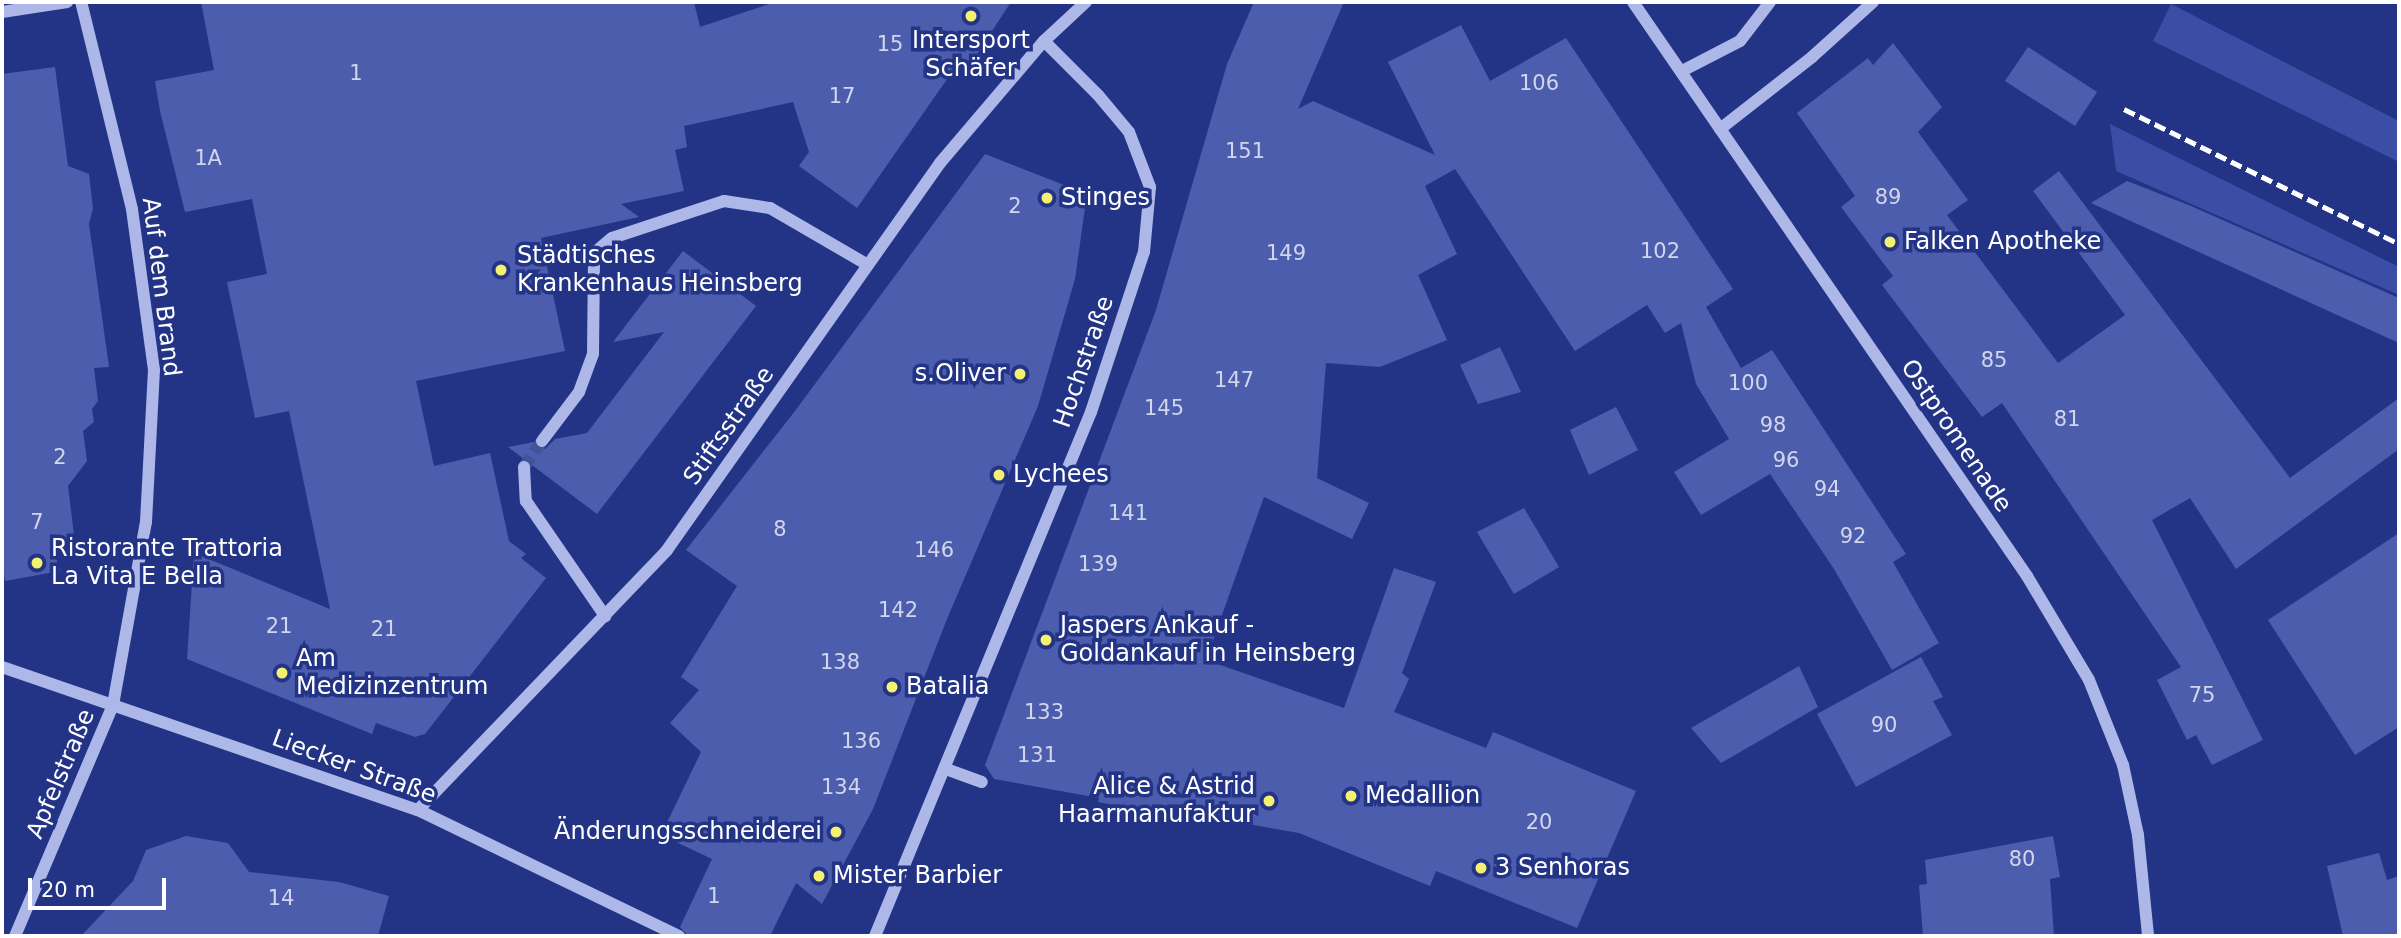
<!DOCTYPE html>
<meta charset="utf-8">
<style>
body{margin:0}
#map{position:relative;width:2401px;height:938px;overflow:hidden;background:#233486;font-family:"DejaVu Sans",sans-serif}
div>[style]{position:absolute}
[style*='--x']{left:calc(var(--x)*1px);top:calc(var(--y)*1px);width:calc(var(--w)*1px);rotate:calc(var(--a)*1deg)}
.green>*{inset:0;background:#3b4ea5}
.building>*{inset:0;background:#4c5dae}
.minor-tunnel>*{height:12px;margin-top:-6px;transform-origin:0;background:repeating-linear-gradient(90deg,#445298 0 12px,transparent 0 18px)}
.minor>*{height:12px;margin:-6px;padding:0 6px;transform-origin:6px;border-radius:6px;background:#adb8e9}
.rail>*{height:5px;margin-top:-2.5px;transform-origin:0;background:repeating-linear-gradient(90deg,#fff 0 12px,transparent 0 17px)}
.dots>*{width:19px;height:19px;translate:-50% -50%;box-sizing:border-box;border:4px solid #233486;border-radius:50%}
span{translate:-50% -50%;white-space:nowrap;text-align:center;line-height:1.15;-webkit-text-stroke:7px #233486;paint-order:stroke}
.number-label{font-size:21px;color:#d2d6eb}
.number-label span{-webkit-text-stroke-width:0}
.poi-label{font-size:24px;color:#fff}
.left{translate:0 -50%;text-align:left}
.right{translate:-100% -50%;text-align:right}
.street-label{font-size:24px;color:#fff}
.frame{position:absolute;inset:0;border:4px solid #fff;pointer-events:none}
.scale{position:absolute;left:28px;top:878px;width:138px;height:32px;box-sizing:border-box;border:4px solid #fff;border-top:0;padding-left:9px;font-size:21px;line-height:24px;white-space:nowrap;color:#fff;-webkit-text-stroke:5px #233486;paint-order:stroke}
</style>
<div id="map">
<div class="green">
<i style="clip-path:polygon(2171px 4px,2399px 121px,2399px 162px,2153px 41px)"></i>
<i style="clip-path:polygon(2110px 124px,2399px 267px,2399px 295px,2116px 171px)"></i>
</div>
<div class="building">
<i style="clip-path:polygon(201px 2px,694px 2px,700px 27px,775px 2px,1011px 2px,973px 60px,959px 62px,857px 208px,799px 166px,809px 152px,793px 102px,684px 126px,687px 147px,675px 150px,684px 191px,621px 204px,639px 217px,541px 238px,565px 351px,416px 381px,434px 466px,490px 453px,509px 541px,526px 554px,521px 558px,546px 578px,425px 734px,415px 737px,376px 723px,372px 734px,187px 659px,194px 553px,330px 609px,289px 411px,255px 418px,227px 282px,267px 274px,252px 199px,185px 212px,160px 111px,155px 81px,214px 70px)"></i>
<i style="clip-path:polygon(1254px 2px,1344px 2px,1298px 109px,1313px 101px,1435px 155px,1388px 62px,1461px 25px,1490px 81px,1566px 38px,1733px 289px,1706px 307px,1741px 368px,1772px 350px,1906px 554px,1893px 562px,1939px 643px,1892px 670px,1834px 569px,1770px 474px,1701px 515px,1674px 472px,1729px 439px,1696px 384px,1681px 323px,1665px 333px,1647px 305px,1575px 351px,1455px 169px,1425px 186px,1457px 254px,1418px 275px,1447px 340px,1380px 367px,1326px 363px,1317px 478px,1369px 503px,1352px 539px,1264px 497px,1206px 660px,1344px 708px,1394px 568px,1436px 582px,1402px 673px,1409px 679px,1394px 712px,1486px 748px,1493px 732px,1636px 791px,1577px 928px,1436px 871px,1430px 886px,1299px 833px,1163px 809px,1162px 815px,1098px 802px,1099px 798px,994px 779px,985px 765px,1156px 310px,1227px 64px)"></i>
<i style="clip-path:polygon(1893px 43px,1942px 107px,1918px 132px,1968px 200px,1947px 215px,2058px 363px,2125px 315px,2033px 191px,2059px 171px,2290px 478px,2399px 398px,2399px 449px,2236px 569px,2190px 498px,2152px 520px,2263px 740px,2212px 765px,2196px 735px,2187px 740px,2157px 680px,2181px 667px,2002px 403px,1982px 417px,1882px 285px,1893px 276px,1841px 207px,1855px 196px,1797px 113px,1868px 58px,1873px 65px)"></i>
<i style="clip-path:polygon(2028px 47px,2097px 92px,2075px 126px,2005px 81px)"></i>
<i style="clip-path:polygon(55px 67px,68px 166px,89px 174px,93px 208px,89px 224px,109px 367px,94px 368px,98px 401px,92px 409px,94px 422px,83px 431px,87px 461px,68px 486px,76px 551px,55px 554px,60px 571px,5px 581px,2px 557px,2px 74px)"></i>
<i style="clip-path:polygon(985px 154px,1087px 194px,1075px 279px,1038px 406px,947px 619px,873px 809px,822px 904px,796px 883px,770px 936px,688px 936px,680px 927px,712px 859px,661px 835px,701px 752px,670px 723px,699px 690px,681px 677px,737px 586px,686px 550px,795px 411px)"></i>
<i style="clip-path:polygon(2127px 181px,2191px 206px,2399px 298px,2399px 343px,2091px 203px)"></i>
<i style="clip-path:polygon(683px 251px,756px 306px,597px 514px,508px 447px,534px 442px,537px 448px,545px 449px,555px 439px,587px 433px,664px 332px,613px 342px)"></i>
<i style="clip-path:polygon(1500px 347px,1521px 392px,1478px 404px,1460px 365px)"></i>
<i style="clip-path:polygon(1616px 407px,1638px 450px,1589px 475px,1570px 430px)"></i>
<i style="clip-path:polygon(1524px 508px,1559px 567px,1514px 594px,1477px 532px)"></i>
<i style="clip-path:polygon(2399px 533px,2399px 727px,2355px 755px,2268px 620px)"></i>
<i style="clip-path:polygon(1921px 657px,1943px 697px,1933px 701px,1952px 735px,1856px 787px,1817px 714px)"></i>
<i style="clip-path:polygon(1799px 666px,1818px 707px,1721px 763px,1691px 728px)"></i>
<i style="clip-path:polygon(186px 836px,228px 843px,249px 872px,339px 882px,389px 896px,378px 936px,81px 936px,133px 881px,146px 850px)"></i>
<i style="clip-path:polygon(2053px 836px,2060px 877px,2050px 879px,2054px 936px,1923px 936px,1919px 885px,1927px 884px,1925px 860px)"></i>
<i style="clip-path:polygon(2379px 853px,2387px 880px,2399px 876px,2399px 936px,2343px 936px,2327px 866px)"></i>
</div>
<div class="minor-tunnel">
<i style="--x:524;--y:467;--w:32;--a:-55"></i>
</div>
<div class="minor">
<i style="--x:1633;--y:2;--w:696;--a:55.53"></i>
<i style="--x:2027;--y:576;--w:121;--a:59.2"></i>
<i style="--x:2089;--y:680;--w:92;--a:68.2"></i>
<i style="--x:2123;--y:765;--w:72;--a:77.9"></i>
<i style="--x:2138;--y:835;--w:101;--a:84.3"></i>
<i style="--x:2;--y:12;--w:66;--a:-8.7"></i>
<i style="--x:1682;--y:71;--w:65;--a:-27.3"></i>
<i style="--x:1740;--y:41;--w:49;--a:-52.4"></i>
<i style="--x:1720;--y:129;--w:117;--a:-38"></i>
<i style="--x:1812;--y:57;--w:82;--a:-42"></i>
<i style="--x:542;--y:441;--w:61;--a:-52.9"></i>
<i style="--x:579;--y:392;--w:40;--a:-69.8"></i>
<i style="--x:593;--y:354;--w:101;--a:-89.4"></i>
<i style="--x:594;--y:253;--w:23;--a:-40"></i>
<i style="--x:612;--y:238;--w:118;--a:-18.3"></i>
<i style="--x:724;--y:201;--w:47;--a:8.7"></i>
<i style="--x:770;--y:208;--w:113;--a:30.2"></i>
<i style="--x:524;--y:467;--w:34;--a:87"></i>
<i style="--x:526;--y:501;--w:140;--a:55.5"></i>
<i style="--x:2;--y:667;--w:440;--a:19"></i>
<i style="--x:418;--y:810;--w:290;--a:25.8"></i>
<i style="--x:946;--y:769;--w:38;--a:20"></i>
<i style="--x:418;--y:810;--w:360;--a:-46.2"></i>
<i style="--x:667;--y:550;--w:474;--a:-54.8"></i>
<i style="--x:940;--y:163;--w:160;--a:-49.6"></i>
<i style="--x:1044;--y:41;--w:57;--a:-42.9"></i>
<i style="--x:15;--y:936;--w:251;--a:-67"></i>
<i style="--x:113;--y:705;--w:186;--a:-79.8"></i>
<i style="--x:146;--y:522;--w:152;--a:-87"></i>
<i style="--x:154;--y:370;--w:162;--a:-97.8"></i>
<i style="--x:132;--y:209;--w:213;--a:-103.8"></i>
<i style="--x:875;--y:936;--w:567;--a:-67.6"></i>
<i style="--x:1091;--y:412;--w:169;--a:-71.7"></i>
<i style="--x:1144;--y:252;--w:65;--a:-84.7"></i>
<i style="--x:1150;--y:187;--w:59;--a:-110.9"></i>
<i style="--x:1129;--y:132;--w:48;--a:-130"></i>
<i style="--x:1098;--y:95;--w:76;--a:-135"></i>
</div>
<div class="rail">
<i style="--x:2124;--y:109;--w:306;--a:26.1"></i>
</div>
<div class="dots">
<i style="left:971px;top:16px;background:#f4f171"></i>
<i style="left:1047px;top:198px;background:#f4f171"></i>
<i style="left:1890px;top:242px;background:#f4f171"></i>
<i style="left:501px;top:270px;background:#f4f171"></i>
<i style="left:1020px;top:374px;background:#f4f171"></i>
<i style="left:999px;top:475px;background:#f4f171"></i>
<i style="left:37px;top:563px;background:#f4f171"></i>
<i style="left:1046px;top:640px;background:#f4f171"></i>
<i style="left:282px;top:673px;background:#f4f171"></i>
<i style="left:892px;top:687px;background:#f4f171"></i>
<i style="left:1351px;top:796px;background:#f4f171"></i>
<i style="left:1269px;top:801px;background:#f4f171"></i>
<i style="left:836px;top:832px;background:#f4f171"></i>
<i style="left:1481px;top:868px;background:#f4f171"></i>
<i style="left:819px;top:876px;background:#f4f171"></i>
</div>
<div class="number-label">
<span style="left:890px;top:44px">15</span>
<span style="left:356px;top:73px">1</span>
<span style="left:1539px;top:83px">106</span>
<span style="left:842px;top:96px">17</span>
<span style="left:1245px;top:151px">151</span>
<span style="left:208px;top:158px">1A</span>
<span style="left:1888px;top:197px">89</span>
<span style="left:1015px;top:206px">2</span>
<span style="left:1660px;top:251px">102</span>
<span style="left:1286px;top:253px">149</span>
<span style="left:1994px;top:360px">85</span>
<span style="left:1234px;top:380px">147</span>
<span style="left:1748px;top:383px">100</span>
<span style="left:1164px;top:408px">145</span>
<span style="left:2067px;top:419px">81</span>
<span style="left:1773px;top:425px">98</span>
<span style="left:60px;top:457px">2</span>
<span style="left:1786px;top:460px">96</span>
<span style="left:1827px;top:489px">94</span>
<span style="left:1128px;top:513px">141</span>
<span style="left:37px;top:522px">7</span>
<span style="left:780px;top:529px">8</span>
<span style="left:1853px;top:536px">92</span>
<span style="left:934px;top:550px">146</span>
<span style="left:1098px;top:564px">139</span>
<span style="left:898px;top:610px">142</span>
<span style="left:279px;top:626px">21</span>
<span style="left:384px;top:629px">21</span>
<span style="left:840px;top:662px">138</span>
<span style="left:2202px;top:695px">75</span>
<span style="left:1044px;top:712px">133</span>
<span style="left:1884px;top:725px">90</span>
<span style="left:861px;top:741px">136</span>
<span style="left:1037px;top:755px">131</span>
<span style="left:841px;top:787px">134</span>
<span style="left:1539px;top:822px">20</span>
<span style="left:2022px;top:859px">80</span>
<span style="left:714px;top:896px">1</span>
<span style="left:281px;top:898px">14</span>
</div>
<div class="poi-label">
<span style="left:971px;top:55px">Intersport<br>Schäfer</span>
<span class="left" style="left:1061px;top:198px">Stinges</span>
<span class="left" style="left:1904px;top:242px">Falken Apotheke</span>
<span class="left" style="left:517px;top:270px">Städtisches<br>Krankenhaus Heinsberg</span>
<span class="right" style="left:1006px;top:374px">s.Oliver</span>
<span class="left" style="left:1013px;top:475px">Lychees</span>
<span class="left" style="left:51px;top:563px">Ristorante Trattoria<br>La Vita E Bella</span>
<span class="left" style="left:1060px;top:640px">Jaspers Ankauf -<br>Goldankauf in Heinsberg</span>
<span class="left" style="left:296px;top:673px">Am<br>Medizinzentrum</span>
<span class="left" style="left:906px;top:687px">Batalia</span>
<span class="right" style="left:1255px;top:801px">Alice &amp; Astrid<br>Haarmanufaktur</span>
<span class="left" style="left:1365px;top:796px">Medallion</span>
<span class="right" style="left:822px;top:832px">Änderungsschneiderei</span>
<span class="left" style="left:1495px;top:868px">3 Senhoras</span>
<span class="left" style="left:833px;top:876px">Mister Barbier</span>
</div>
<div class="street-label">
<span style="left:161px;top:287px;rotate:83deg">Auf dem Brand</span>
<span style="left:1084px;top:362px;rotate:-71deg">Hochstraße</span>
<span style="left:729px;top:426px;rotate:-55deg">Stiftsstraße</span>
<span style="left:1956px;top:436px;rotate:56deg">Ostpromenade</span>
<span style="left:354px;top:767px;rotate:20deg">Liecker Straße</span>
<span style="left:61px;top:774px;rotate:-67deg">Apfelstraße</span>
</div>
<div class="frame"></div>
<div class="scale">20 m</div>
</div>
